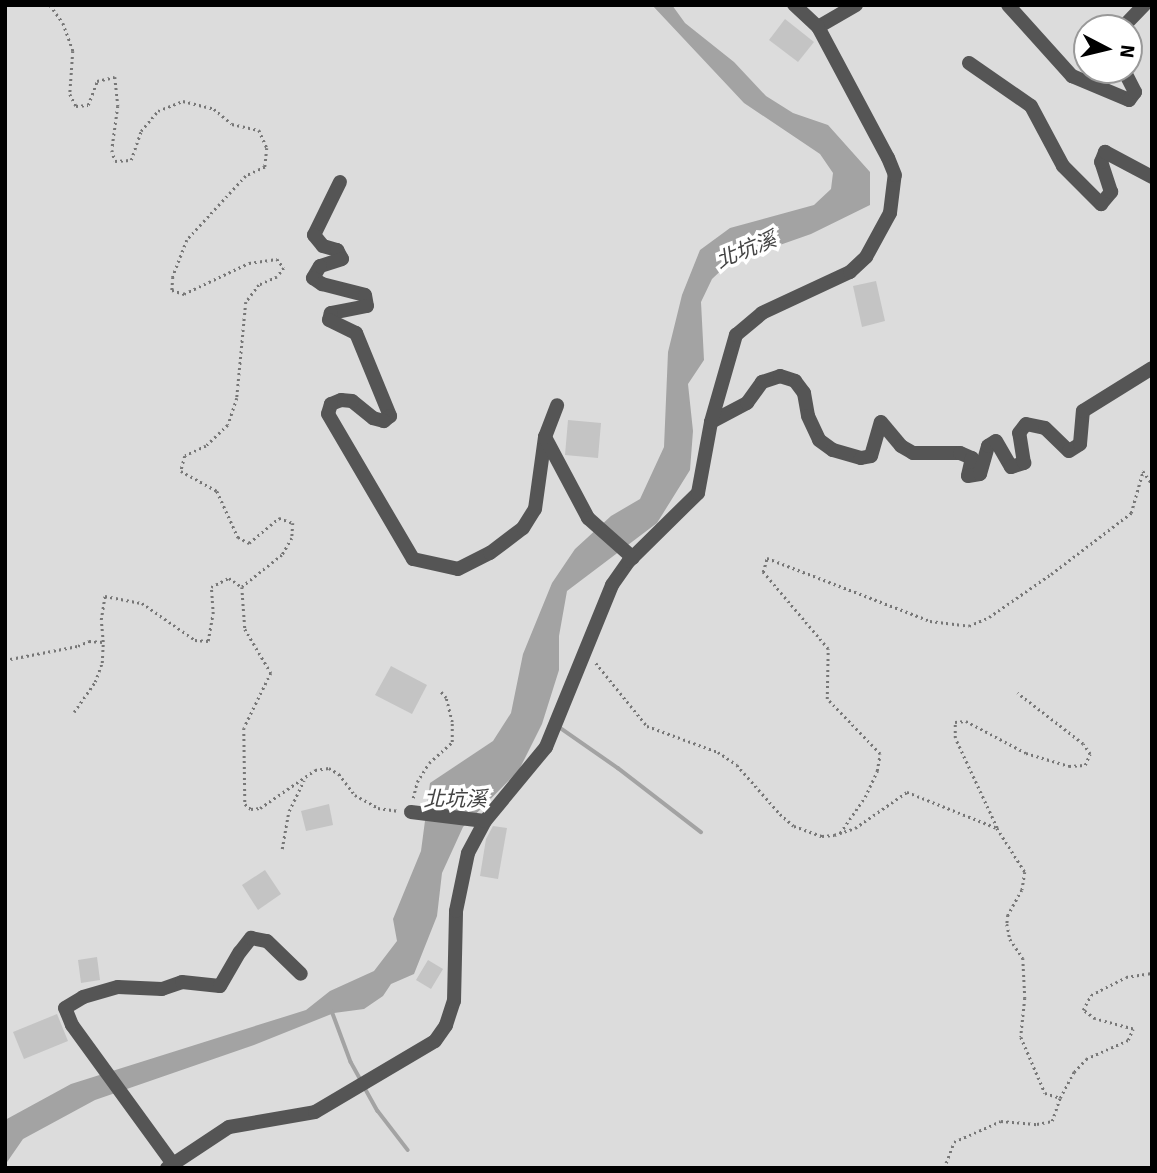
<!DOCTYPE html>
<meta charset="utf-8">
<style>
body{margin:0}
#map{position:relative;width:1157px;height:1173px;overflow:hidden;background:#fff;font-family:Signika,"Noto Sans TC",sans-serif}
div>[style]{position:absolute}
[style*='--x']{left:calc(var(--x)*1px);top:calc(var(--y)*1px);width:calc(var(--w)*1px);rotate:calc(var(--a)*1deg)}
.green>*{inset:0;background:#dcdcdc}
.water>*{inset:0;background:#a3a3a3}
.stream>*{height:3.5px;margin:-1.75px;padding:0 1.75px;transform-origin:1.75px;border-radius:1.75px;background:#a3a3a3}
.building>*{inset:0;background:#c4c4c4}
.path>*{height:2.5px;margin-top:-1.25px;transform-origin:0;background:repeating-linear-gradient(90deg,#777 0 2px,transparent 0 5.5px)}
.minor>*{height:14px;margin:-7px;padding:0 7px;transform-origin:7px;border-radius:7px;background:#555}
span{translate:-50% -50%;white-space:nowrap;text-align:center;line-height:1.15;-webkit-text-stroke:7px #fff;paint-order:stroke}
.water-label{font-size:21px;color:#444;font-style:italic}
.frame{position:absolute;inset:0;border:7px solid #000;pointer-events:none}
.north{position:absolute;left:1073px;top:14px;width:70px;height:70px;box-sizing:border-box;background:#fff;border:2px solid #999;border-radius:50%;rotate:97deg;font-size:19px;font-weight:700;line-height:28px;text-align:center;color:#000}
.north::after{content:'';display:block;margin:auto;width:24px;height:32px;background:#000;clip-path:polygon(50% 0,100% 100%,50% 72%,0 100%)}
</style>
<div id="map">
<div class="green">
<i style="clip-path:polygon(evenodd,5px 5px,1152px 5px,1152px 1168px,5px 1168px,5px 5px,1087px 28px,1129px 28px,1129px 70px,1087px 70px,1087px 28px)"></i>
</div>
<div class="water">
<i style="clip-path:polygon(652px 5px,672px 5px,685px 23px,734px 62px,766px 96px,793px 113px,828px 125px,870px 172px,870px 205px,811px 234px,729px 263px,712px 279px,701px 302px,704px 360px,688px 384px,693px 431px,690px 470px,657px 523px,567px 591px,559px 636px,559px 670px,542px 724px,519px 770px,463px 827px,442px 873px,437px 916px,414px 974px,391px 984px,383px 996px,364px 1009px,334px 1013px,254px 1045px,95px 1100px,23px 1139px,5px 1165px,5px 1120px,71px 1084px,306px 1010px,330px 991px,374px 971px,397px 941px,393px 919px,421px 851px,430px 783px,493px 741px,511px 713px,523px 654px,552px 583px,575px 549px,611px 516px,640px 499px,664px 447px,668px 352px,682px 295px,700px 250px,730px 228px,814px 205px,831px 189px,833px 173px,820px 154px,744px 103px)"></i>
</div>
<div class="stream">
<i style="--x:559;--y:727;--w:72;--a:34.8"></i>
<i style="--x:618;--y:768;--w:105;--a:37.6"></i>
<i style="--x:332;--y:1011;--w:54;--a:69.6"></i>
<i style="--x:351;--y:1062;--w:23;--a:61"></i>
<i style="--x:365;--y:1088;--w:26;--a:61"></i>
<i style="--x:378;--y:1111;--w:49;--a:52.4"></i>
</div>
<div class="building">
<i style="clip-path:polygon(785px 19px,814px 42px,798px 62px,769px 40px)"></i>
<i style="clip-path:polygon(876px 281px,885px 321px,862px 327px,853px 286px)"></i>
<i style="clip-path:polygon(568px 420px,601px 423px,598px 458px,565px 455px)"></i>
<i style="clip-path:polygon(391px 666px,427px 685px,412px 714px,375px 695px)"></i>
<i style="clip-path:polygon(329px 804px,333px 825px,306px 831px,301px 811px)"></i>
<i style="clip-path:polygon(493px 826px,507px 828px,498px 879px,480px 876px,486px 839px)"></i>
<i style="clip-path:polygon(265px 870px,281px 894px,258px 910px,242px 885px)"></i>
<i style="clip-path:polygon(97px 957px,100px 980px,81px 983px,78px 960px)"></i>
<i style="clip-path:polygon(428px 960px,443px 969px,431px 989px,416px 980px)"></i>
<i style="clip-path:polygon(57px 1014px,68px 1041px,24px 1059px,13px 1032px)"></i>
</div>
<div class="path">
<i style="--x:50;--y:5;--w:22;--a:54"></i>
<i style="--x:63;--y:23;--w:30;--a:70"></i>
<i style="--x:73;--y:51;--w:43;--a:94"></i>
<i style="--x:70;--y:94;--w:13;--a:63"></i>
<i style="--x:76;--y:106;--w:12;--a:-5"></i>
<i style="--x:88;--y:105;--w:26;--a:-69"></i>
<i style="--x:97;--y:81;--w:18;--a:-13"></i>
<i style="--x:115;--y:77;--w:29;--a:84"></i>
<i style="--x:118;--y:106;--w:44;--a:97.8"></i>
<i style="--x:112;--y:150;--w:11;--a:75"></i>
<i style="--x:115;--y:161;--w:16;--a:-4"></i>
<i style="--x:131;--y:160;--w:31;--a:-71"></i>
<i style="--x:141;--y:131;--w:26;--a:-50"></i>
<i style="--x:158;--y:111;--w:27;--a:-22"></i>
<i style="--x:183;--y:101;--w:32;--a:14"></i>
<i style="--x:214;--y:109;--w:23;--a:40"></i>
<i style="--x:232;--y:124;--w:28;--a:13"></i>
<i style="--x:259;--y:130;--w:20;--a:66"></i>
<i style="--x:267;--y:148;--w:19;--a:96"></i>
<i style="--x:265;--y:167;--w:21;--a:155"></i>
<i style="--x:246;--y:176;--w:87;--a:132.7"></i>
<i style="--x:187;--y:240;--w:40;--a:111"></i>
<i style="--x:173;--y:277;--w:13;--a:94"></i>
<i style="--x:172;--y:290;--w:13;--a:18"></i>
<i style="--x:184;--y:294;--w:72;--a:-25.5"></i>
<i style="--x:249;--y:263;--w:28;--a:-8"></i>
<i style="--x:277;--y:259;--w:11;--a:52"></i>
<i style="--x:284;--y:268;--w:11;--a:128"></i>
<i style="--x:277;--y:277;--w:20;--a:156"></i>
<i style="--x:259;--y:285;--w:21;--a:127"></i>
<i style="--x:246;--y:302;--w:96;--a:95.4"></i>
<i style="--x:237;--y:398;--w:28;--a:108"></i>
<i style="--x:228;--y:425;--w:30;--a:136"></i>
<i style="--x:206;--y:446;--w:23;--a:155"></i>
<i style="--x:185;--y:456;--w:16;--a:105"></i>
<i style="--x:181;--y:471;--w:41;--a:29.1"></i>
<i style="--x:217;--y:491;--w:51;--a:65.5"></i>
<i style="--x:238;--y:537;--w:13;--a:29"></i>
<i style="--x:249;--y:543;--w:39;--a:-40"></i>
<i style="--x:279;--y:518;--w:15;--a:20"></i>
<i style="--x:293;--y:523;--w:15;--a:94"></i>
<i style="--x:292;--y:538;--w:20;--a:120"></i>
<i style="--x:282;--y:555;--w:51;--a:141.3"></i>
<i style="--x:5;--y:660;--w:74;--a:-10.9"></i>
<i style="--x:78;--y:646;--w:12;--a:-24"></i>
<i style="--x:89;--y:641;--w:14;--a:4"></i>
<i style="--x:103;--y:642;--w:22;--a:-95"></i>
<i style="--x:101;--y:620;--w:24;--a:-81"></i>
<i style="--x:105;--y:596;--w:38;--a:11"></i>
<i style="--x:142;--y:603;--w:65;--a:34.9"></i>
<i style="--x:195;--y:640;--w:13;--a:4"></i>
<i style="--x:208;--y:641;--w:27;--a:-80"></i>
<i style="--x:213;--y:614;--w:27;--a:-94"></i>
<i style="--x:211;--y:587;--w:20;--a:-27"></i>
<i style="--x:229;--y:578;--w:16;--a:35"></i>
<i style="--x:242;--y:587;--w:42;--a:85.9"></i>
<i style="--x:245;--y:629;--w:51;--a:59.4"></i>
<i style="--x:271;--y:673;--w:61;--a:116.1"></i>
<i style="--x:244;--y:728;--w:76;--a:89.2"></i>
<i style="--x:245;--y:804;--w:8;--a:40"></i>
<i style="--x:251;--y:809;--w:9;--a:-6"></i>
<i style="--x:260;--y:808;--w:67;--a:-34.6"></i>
<i style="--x:315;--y:770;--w:14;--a:-8"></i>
<i style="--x:329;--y:768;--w:12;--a:31"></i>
<i style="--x:339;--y:774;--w:26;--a:53"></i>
<i style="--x:355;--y:795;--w:26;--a:29"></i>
<i style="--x:378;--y:808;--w:21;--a:8"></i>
<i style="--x:596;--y:663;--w:81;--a:51"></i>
<i style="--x:647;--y:726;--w:76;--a:20.1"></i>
<i style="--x:718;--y:752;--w:23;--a:34"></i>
<i style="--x:737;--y:765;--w:65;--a:48.7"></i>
<i style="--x:780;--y:814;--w:18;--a:41"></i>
<i style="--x:794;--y:826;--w:30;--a:20"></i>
<i style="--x:822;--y:836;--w:12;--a:-5"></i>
<i style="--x:834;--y:835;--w:22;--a:-18"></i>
<i style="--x:855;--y:828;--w:63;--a:-34.7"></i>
<i style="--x:907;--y:792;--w:97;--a:21.8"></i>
<i style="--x:997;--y:828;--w:52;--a:57.5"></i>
<i style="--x:1025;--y:872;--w:18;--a:99"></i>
<i style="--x:1022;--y:890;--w:29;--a:119"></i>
<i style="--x:1008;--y:915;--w:9;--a:96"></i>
<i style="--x:1007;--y:924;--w:15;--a:79"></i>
<i style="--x:1010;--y:939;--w:23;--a:56"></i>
<i style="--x:1023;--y:958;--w:40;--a:87.1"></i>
<i style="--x:1025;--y:998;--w:39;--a:96"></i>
<i style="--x:1021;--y:1037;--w:61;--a:66.8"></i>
<i style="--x:1045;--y:1093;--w:16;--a:18"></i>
<i style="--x:1060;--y:1098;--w:30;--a:-62"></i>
<i style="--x:1074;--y:1072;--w:18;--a:-47"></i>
<i style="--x:1086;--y:1059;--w:46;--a:-24.3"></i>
<i style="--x:1128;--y:1040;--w:12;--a:-66"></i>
<i style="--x:1133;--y:1029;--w:39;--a:-165"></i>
<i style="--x:1095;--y:1019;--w:15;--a:-143"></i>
<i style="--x:1083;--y:1010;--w:17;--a:-62"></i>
<i style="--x:1091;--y:995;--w:39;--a:-27"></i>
<i style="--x:1126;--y:977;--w:26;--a:-9"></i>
<i style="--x:74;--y:712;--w:37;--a:-55"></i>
<i style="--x:95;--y:682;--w:20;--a:-70"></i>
<i style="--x:102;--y:663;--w:21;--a:-87"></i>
<i style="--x:413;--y:798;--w:16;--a:-76"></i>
<i style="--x:417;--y:782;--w:22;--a:-58"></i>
<i style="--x:429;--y:763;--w:31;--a:-42"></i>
<i style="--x:452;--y:742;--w:20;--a:-90"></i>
<i style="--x:452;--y:722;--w:25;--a:-104"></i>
<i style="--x:446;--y:698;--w:9;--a:-131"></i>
<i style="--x:997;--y:828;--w:99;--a:-115"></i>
<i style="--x:955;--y:738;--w:16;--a:-90"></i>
<i style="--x:955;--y:722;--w:11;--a:-5"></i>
<i style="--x:966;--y:721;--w:68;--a:28.1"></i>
<i style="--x:1026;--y:753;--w:45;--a:16.8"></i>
<i style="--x:1069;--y:766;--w:16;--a:-4"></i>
<i style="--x:1085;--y:765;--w:12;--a:-66"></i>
<i style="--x:1090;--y:754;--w:12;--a:-125"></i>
<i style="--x:1083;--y:744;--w:83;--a:-142.3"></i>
<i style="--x:840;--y:833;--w:44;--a:-55.2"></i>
<i style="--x:865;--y:797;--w:29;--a:-65"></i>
<i style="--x:877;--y:771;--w:17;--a:-80"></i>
<i style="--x:880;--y:754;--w:76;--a:-133.9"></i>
<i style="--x:827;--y:699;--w:50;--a:-88.9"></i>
<i style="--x:828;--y:649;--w:101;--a:-130.2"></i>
<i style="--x:763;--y:572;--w:15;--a:-74"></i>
<i style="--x:767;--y:558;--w:175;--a:21.1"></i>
<i style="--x:930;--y:621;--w:39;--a:7"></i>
<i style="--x:969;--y:626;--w:22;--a:-24"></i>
<i style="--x:989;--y:617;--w:75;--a:-34.7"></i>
<i style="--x:1051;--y:574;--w:101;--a:-37.3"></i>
<i style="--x:1131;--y:513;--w:44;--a:-74.1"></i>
<i style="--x:1143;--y:471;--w:16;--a:55"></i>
<i style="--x:282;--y:849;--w:39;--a:-80"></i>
<i style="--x:289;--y:811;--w:34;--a:-64"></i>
<i style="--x:944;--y:1168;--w:28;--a:-69"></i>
<i style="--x:954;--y:1142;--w:51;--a:-24.1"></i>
<i style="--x:1001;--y:1121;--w:36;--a:5"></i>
<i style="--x:1037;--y:1124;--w:15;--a:-11"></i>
<i style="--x:1052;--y:1121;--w:24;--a:-71"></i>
</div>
<div class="minor">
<i style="--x:1008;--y:5;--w:96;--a:48"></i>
<i style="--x:1072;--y:76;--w:62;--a:22.8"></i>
<i style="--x:1129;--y:100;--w:10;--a:-53"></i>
<i style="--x:1135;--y:92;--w:25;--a:-117"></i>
<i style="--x:818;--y:27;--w:44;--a:-30.1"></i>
<i style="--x:1122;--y:28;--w:32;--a:-46"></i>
<i style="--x:969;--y:63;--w:75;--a:34.7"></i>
<i style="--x:1031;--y:106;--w:68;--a:61.9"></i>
<i style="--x:1063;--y:166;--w:54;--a:45"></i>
<i style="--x:1101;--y:204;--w:16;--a:-50"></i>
<i style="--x:1111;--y:192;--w:32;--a:-108"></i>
<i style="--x:1101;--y:162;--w:11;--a:-68"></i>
<i style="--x:1105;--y:152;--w:53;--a:28"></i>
<i style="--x:340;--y:182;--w:59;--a:116.1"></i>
<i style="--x:314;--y:235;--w:14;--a:51"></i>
<i style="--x:323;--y:246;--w:15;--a:16"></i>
<i style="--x:337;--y:250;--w:10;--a:61"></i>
<i style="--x:342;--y:259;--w:23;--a:162"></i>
<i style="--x:320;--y:266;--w:14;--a:120"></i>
<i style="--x:313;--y:278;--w:11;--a:34"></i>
<i style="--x:322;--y:284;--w:44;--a:14.3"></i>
<i style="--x:365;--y:295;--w:11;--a:80"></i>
<i style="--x:367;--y:306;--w:37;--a:169"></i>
<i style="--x:331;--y:313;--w:7;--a:106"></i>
<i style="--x:329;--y:320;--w:30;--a:26"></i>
<i style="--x:356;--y:333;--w:90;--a:67.7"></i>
<i style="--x:390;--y:416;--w:8;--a:140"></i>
<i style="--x:384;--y:421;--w:11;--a:-165"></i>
<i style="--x:373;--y:418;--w:27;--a:-141"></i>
<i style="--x:352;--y:401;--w:11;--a:-175"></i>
<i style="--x:341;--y:400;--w:11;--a:158"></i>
<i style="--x:331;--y:404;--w:10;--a:107"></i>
<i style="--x:328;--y:414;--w:168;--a:59.6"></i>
<i style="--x:413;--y:559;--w:46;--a:12.5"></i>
<i style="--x:458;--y:569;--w:36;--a:-27"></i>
<i style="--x:490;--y:553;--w:41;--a:-37.1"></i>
<i style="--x:523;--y:528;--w:22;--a:-58"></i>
<i style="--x:535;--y:509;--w:73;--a:-82.1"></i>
<i style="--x:545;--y:437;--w:92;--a:62"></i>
<i style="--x:588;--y:518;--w:60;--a:41.6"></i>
<i style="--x:711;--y:422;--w:41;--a:-27.8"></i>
<i style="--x:747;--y:403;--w:26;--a:-54"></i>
<i style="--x:762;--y:382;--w:19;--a:-18"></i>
<i style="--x:780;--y:376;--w:16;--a:18"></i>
<i style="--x:795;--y:381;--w:15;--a:53"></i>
<i style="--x:804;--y:393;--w:23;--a:80"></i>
<i style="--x:808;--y:416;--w:26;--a:65"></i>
<i style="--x:819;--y:440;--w:17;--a:36"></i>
<i style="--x:833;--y:450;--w:29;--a:16"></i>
<i style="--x:861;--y:458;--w:10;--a:-11"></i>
<i style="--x:871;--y:456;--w:35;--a:-74"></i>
<i style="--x:881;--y:422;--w:31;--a:50"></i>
<i style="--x:901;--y:446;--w:14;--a:30"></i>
<i style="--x:913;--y:453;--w:47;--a:0"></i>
<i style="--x:960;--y:453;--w:13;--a:23"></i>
<i style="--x:972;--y:458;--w:18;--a:103"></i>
<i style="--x:968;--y:476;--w:12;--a:-9"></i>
<i style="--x:980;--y:474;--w:29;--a:-74"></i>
<i style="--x:988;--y:446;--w:9;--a:-32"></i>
<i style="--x:996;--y:441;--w:30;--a:60"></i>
<i style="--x:1011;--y:467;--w:14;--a:-17"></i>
<i style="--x:1024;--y:463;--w:30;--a:-99"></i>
<i style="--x:1019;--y:433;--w:11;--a:-52"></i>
<i style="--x:1026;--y:424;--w:19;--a:12"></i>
<i style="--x:1045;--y:428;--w:33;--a:44"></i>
<i style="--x:1069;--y:451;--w:13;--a:-32"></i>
<i style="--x:1080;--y:444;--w:33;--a:-85"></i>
<i style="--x:1083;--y:411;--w:81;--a:-31.9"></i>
<i style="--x:545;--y:437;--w:34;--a:-69"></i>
<i style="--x:411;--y:812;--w:74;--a:7"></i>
<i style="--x:173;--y:1164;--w:172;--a:-126"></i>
<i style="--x:72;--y:1025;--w:18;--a:-112"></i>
<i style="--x:65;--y:1008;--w:21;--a:-31"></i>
<i style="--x:83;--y:997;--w:36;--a:-16"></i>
<i style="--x:118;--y:987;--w:44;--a:2.6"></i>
<i style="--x:162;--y:989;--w:21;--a:-19"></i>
<i style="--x:182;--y:982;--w:38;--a:6"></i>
<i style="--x:220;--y:986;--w:39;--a:-60"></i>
<i style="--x:240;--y:952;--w:18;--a:-52"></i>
<i style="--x:251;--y:938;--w:16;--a:11"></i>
<i style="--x:267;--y:941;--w:47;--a:44.1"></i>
<i style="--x:167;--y:1168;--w:74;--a:-33.5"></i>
<i style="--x:229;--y:1127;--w:87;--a:-9.9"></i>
<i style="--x:315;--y:1112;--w:139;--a:-30.6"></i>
<i style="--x:435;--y:1041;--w:19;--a:-55"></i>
<i style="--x:446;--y:1025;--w:25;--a:-72"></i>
<i style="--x:454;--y:1001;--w:90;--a:-88.7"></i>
<i style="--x:456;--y:911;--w:59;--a:-78.3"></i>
<i style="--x:468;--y:853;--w:36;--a:-62"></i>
<i style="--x:485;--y:821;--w:96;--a:-50.5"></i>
<i style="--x:546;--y:747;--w:175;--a:-67.8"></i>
<i style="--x:612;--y:585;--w:29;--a:-55"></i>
<i style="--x:629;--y:561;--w:97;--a:-44.6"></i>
<i style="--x:698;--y:493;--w:72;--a:-79.6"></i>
<i style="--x:711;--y:422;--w:91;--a:-74"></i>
<i style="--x:736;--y:335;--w:34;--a:-40"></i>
<i style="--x:762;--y:313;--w:97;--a:-25"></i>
<i style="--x:850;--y:272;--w:22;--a:-43"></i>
<i style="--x:866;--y:257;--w:50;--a:-61.4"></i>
<i style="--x:890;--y:213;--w:38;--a:-83"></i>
<i style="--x:895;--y:175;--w:18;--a:-112"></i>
<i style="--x:888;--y:158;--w:149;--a:-118.1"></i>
<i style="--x:818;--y:27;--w:33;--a:-137"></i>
</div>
<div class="water-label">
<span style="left:746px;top:250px;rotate:-22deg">北坑溪</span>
<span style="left:455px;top:799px">北坑溪</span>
</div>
<div class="frame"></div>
<div class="north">N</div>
</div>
